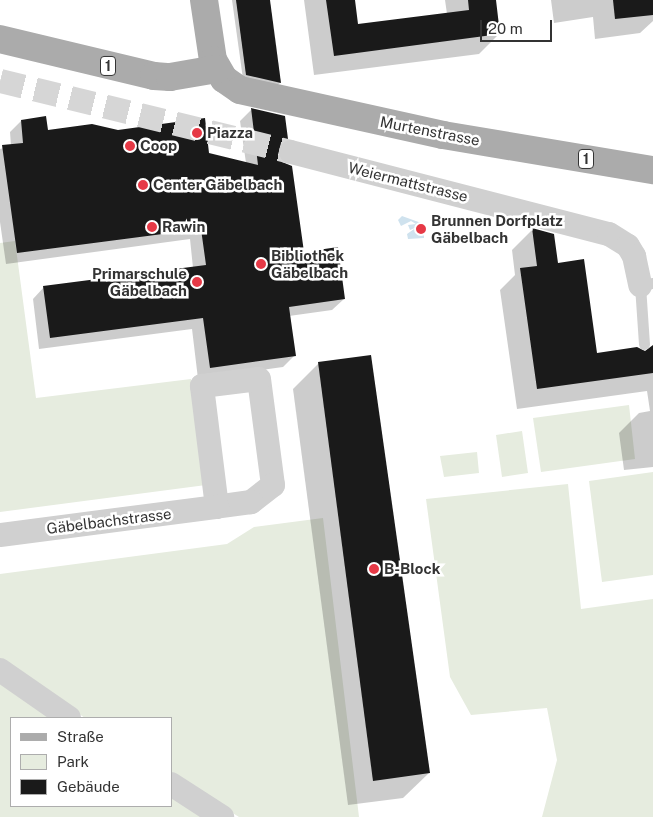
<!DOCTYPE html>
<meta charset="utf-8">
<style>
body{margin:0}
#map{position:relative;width:653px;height:817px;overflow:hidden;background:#fff;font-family:"Public Sans",sans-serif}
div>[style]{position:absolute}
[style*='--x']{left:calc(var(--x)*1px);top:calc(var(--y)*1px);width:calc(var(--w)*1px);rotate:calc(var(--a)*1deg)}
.green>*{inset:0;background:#e6ecdf}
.water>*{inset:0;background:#cfe2ee}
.shadow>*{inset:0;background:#0003}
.building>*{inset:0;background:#1a1a1a}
.street-tunnel>*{height:24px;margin-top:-12px;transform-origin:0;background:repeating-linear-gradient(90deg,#d6d6d6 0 24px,transparent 0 36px)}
.lane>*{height:11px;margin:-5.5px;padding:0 5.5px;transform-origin:5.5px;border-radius:5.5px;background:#d0d0d0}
.street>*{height:24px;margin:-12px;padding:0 12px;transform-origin:12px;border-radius:12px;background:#d0d0d0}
.primary>*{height:28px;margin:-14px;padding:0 14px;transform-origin:14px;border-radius:14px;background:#ababab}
.dots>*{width:14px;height:14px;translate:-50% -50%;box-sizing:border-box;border:2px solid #fff;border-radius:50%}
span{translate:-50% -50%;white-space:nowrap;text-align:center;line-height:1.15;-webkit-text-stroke:5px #fff;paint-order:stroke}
.shield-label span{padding:1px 4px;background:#fff;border:1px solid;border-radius:4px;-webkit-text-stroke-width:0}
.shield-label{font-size:14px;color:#333;font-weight:700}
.street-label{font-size:15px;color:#333}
.poi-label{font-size:15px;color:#333;font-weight:700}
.left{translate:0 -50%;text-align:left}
.right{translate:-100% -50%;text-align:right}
.legend{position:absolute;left:10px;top:717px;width:162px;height:90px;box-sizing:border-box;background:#fff;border:1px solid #adadad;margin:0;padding:6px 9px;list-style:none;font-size:15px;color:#333}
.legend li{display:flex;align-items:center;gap:10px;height:25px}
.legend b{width:25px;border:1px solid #adadad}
.scale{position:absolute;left:480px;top:20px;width:72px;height:22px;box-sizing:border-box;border:2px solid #333;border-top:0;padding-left:6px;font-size:15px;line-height:18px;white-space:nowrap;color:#333;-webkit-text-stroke:4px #fff;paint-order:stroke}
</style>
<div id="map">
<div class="green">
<i style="clip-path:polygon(15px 241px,36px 398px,191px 379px,206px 485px,0 512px,0 243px)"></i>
<i style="clip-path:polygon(629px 405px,635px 459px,541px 472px,533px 418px)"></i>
<i style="clip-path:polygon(522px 431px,528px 473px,502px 477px,496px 435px)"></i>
<i style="clip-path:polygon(477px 452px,479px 473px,444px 477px,440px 456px)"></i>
<i style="clip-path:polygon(653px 472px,653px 575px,602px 582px,589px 481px)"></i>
<i style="clip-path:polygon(568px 484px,581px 609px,653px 599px,653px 817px,542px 817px,557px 760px,547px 708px,471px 715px,450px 677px,426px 499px)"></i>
<i style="clip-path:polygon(323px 518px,359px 817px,239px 817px,171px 774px,171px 718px,85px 718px,0 660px,0 574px,227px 544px,254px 527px)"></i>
<i style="clip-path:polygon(0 681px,51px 718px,11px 718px,11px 806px,171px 806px,171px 796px,204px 817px,0 817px)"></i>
</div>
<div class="water">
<i style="clip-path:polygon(402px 216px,424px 224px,424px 238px,408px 239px,407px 234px,417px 227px,410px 230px,408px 225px,416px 224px,411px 221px,401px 226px,398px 220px)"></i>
</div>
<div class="shadow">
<i style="clip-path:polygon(232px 0,269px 0,280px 83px,276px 86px,243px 79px)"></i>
<i style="clip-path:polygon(304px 0,354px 0,357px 25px,447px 14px,445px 0,495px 0,499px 34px,479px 54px,314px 75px)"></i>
<i style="clip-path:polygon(551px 0,653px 0,653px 21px,640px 33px,595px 39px,593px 17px,554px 23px)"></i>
<i style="clip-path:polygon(251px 110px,287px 138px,279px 147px,276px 155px,303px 253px,344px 299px,332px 310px,289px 316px,294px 356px,283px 367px,198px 379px,192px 329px,39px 349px,33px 299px,44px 287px,193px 268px,190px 239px,6px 264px,0 222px,0 149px,11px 146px,10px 132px,21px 121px,47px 131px,208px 154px,246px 163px,240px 121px)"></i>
<i style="clip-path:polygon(532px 230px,553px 235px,557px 264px,596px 355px,645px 353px,653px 346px,653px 467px,624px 470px,619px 433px,639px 413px,650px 411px,647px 391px,517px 409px,500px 290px,515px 275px,512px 250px)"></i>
<i style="clip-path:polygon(370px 357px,429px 773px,403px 798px,348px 805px,293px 389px,318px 364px)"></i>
</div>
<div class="building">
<i style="clip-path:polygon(236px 0,270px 0,281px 83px,246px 75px)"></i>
<i style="clip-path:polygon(326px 0,355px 0,358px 24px,469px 10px,468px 0,496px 0,500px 34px,334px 56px)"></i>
<i style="clip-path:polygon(613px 0,653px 0,653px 15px,615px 19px)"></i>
<i style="clip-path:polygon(251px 108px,285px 116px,288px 139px,281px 143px,278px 155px,282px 162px,292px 166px,304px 252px,338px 247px,345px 299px,289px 307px,296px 356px,210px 368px,203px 318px,50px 338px,43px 286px,206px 265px,201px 229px,17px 253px,2px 145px,23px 143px,21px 120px,46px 116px,48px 130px,92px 124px,118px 130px,205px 118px,209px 153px,258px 165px)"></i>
<i style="clip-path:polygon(532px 228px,554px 234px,558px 263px,584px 259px,597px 353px,637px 347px,645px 351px,653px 345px,653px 373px,537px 389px,520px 268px,537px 266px)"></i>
<i style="clip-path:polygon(371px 355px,430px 773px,373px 781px,318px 362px)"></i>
</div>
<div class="street-tunnel">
<i style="--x:0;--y:81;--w:300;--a:13.7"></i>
</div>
<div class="lane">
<i style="--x:644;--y:344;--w:59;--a:-93.9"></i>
<i style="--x:640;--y:285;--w:13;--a:-9"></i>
</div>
<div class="street">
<i style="--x:291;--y:152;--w:328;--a:14.5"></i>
<i style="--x:609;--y:234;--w:22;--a:32"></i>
<i style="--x:628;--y:246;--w:12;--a:59"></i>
<i style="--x:634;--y:256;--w:30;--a:78"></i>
<i style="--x:259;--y:379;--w:107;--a:82.5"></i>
<i style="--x:273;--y:485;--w:28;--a:142"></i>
<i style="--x:251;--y:502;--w:34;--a:172"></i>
<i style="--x:217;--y:507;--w:122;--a:-97.1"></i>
<i style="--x:202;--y:386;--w:57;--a:-7"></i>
<i style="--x:0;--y:535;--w:219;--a:-7.4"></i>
<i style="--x:0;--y:670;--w:84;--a:34.8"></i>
<i style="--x:171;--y:784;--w:61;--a:32.9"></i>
</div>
<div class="primary">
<i style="--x:204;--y:0;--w:61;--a:81.5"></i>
<i style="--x:213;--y:60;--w:22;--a:60"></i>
<i style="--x:224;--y:79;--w:19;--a:35"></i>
<i style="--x:240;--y:90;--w:208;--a:12.5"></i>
<i style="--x:443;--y:135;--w:213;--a:9.5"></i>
<i style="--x:0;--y:39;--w:158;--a:13.5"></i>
<i style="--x:154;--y:76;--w:16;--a:4"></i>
<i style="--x:170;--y:77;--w:48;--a:-9.7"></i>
</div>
<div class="dots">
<i style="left:197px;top:133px;background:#e63946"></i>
<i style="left:130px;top:146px;background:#e63946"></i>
<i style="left:143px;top:185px;background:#e63946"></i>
<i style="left:152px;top:227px;background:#e63946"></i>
<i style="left:421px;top:229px;background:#e63946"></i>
<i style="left:261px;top:264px;background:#e63946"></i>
<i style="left:197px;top:282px;background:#e63946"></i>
<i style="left:374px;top:569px;background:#e63946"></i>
</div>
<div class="shield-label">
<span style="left:108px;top:66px">1</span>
<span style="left:586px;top:159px">1</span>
</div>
<div class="street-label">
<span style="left:430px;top:131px;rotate:11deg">Murtenstrasse</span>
<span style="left:408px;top:182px;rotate:14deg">Weiermattstrasse</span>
<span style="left:109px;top:521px;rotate:-7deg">Gäbelbachstrasse</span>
</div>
<div class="poi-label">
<span class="left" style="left:207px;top:133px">Piazza</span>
<span class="left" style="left:140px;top:146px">Coop</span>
<span class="left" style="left:153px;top:185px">Center Gäbelbach</span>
<span class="left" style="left:431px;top:229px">Brunnen Dorfplatz<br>Gäbelbach</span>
<span class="left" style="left:162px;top:227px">Rawin</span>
<span class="left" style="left:271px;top:264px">Bibliothek<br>Gäbelbach</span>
<span class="right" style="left:187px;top:282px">Primarschule<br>Gäbelbach</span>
<span class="left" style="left:384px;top:569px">B-Block</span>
</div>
<ul class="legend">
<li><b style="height:6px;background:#ababab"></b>Straße</li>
<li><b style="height:14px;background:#e6ecdf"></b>Park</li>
<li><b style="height:14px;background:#1a1a1a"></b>Gebäude</li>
</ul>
<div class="scale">20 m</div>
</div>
